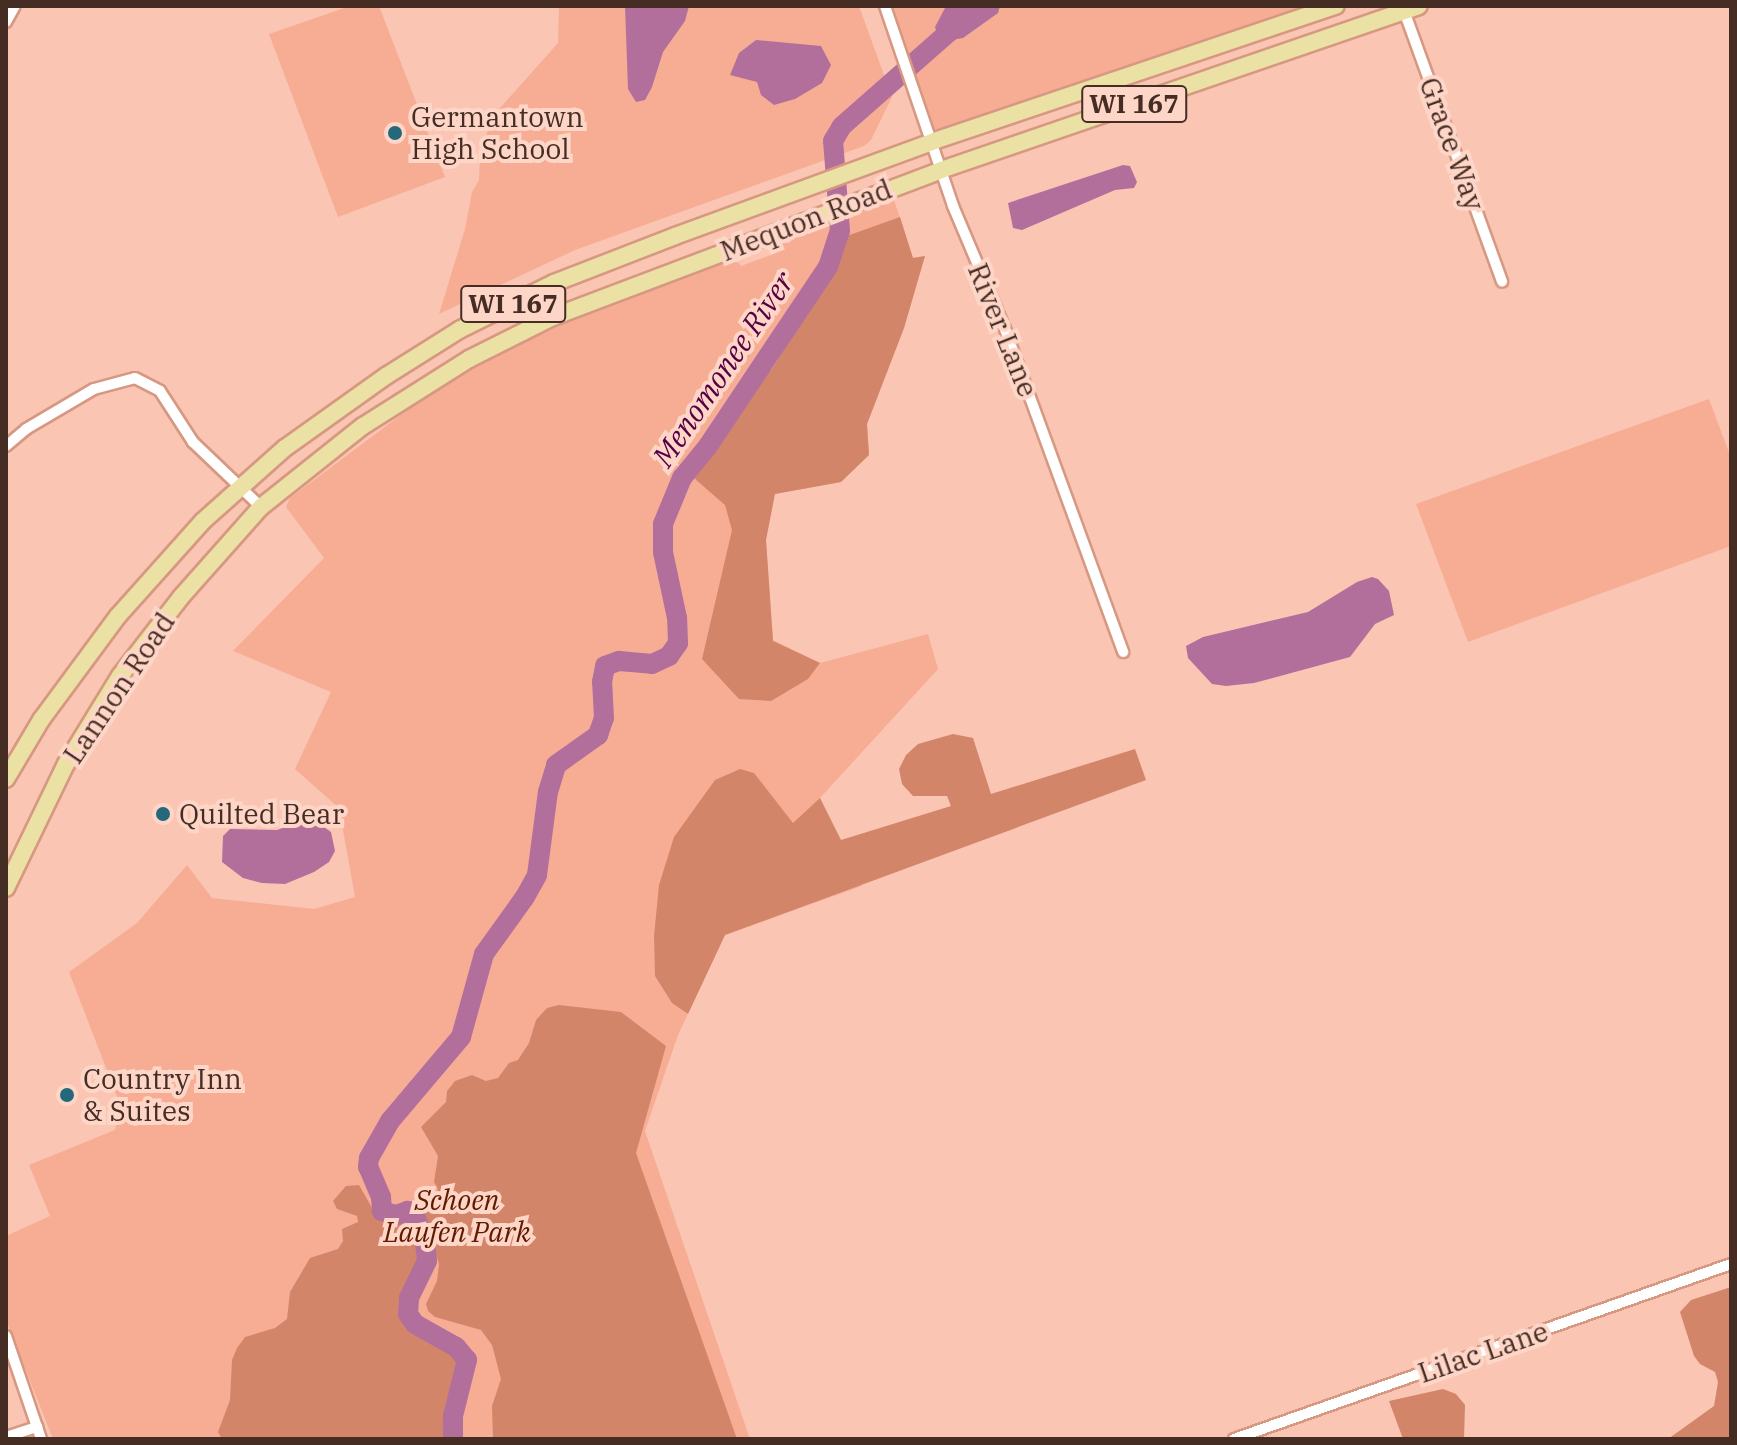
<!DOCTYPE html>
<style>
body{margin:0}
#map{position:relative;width:1737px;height:1445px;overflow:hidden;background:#fac5b3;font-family:"IBM Plex Serif",serif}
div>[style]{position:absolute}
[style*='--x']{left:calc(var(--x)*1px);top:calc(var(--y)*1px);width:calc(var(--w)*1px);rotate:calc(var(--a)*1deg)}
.green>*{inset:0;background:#f7ad94}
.forest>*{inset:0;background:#d3856a}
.water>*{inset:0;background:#b26f9c}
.river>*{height:20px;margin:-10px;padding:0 10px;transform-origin:10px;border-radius:10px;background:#b26f9c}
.roads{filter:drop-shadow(2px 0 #d79882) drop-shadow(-2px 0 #d79882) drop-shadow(0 2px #d79882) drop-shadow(0 -2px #d79882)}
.street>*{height:10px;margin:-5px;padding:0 5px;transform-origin:5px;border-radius:5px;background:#fff}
.primary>*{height:16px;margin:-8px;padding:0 8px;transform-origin:8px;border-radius:8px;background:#ebe1a4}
.dots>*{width:22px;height:22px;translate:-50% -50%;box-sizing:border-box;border:4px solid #fed6c8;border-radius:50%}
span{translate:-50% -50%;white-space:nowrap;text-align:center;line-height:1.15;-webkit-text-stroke:8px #fed6c8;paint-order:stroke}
.shield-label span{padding:2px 6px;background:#fed6c8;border:2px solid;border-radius:6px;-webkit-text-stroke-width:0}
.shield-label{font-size:26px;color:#462d24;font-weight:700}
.poi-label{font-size:28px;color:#462d24}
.left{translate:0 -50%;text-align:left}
.street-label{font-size:28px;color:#462d24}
.park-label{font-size:28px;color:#601a00;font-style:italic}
.water-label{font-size:30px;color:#560043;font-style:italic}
.frame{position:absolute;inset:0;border:8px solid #462d24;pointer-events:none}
</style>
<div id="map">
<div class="green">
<i style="clip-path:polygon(350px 6px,379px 6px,445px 177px,338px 217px,269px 34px)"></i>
<i style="clip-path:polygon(559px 6px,859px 6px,892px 97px,871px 140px,864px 146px,575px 250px,439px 314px,465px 229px,472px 192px,479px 180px,480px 158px,491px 118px,558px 43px)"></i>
<i style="clip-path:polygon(885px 6px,1321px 6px,934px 141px)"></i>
<i style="clip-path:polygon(894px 200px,913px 258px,925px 256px,904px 328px,867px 424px,869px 455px,841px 482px,774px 494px,766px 540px,773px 640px,820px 663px,928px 634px,938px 669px,820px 798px,862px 886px,725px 935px,678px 1035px,645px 1131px,750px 1439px,53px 1439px,6px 1320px,6px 1236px,50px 1216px,29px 1165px,115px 1130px,116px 1124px,125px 1117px,69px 972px,137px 923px,187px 865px,212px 898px,314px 909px,355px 897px,339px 808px,295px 769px,331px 692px,233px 651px,324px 558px,286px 507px,290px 498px,430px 393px,507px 350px,591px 311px,705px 268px,737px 259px,741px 266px,776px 253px,778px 242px)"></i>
<i style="clip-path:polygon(1709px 399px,1731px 458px,1731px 546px,1468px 642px,1416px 504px)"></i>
</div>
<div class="forest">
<i style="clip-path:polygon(900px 217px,913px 258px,925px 256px,904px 328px,867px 424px,869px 455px,841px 482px,775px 494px,766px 540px,773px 641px,820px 663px,808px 679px,771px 701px,739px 699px,702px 659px,732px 530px,725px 505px,695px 479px,697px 467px,733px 424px,751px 389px,772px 369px,838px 264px,844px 237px)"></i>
<i style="clip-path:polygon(953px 734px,973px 738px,991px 794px,1135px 749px,1146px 780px,725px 935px,688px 1014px,672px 1003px,655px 976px,654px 936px,659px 885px,674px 837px,715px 780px,740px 769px,754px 773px,793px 823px,820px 798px,841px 840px,951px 806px,947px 796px,913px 796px,902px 784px,899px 769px,906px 755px,918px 744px)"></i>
<i style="clip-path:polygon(559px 1005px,621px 1012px,666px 1046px,636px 1153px,737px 1439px,493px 1439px,492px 1406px,501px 1379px,492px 1345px,481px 1330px,435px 1317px,428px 1311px,426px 1304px,437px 1281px,439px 1264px,420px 1204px,426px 1197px,434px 1197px,438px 1189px,434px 1182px,438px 1156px,421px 1127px,446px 1102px,447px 1091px,455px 1081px,472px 1075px,486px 1081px,498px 1078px,509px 1063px,518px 1060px,529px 1043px,536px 1020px,547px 1008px)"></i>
<i style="clip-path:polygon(359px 1185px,375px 1213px,388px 1218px,410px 1217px,412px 1222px,420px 1255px,400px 1307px,402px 1320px,417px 1334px,456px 1355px,463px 1367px,447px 1400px,446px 1439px,222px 1439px,218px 1432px,230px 1400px,232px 1360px,237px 1348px,245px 1337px,275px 1328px,287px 1319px,290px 1292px,310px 1258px,338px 1249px,343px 1241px,342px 1229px,358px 1222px,357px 1216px,337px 1209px,333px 1201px,346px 1186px)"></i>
<i style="clip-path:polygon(1731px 1287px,1731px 1439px,1668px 1439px,1714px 1406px,1718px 1382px,1715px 1372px,1700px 1364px,1694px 1356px,1680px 1312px,1691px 1300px)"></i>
<i style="clip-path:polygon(1443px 1389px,1456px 1394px,1465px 1405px,1464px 1439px,1403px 1439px,1389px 1401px)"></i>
</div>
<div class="water">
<i style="clip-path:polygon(625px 6px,689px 6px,685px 21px,663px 52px,652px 87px,645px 100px,636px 102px,628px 89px)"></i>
<i style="clip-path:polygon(946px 6px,1000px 6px,998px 13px,963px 38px,940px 42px,935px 27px)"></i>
<i style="clip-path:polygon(756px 40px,821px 46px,831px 65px,822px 83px,795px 99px,774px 105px,761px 95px,757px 82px,730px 75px,739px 53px)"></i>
<i style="clip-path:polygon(1123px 165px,1130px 166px,1137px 182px,1134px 188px,1115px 190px,1022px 230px,1013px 228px,1008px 203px)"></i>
<i style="clip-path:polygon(1372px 577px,1378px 579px,1389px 591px,1394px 615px,1375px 624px,1350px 657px,1254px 683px,1226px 686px,1212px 684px,1188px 658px,1186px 646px,1203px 637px,1308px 612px,1357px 582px)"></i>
<i style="clip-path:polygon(311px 818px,331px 832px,335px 851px,329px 862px,314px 872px,285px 884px,262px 883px,243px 878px,222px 862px,223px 836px,230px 829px,277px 830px)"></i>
</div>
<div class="river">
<i style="--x:453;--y:1439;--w:23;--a:-90"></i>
<i style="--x:453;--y:1416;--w:58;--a:-76"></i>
<i style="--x:467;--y:1360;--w:17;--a:-130"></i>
<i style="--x:456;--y:1347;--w:47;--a:-150.7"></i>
<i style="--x:415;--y:1324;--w:12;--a:-125"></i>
<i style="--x:408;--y:1314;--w:16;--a:-86"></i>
<i style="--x:409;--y:1298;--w:41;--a:-64.1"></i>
<i style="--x:427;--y:1261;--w:18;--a:-96"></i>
<i style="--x:425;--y:1243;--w:29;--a:-110"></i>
<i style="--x:415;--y:1216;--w:9;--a:-144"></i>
<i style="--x:408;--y:1211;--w:13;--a:162"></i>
<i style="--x:396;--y:1215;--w:15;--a:-164"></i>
<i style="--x:382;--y:1211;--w:14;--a:-94"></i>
<i style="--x:381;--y:1197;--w:33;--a:-113"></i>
<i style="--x:368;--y:1167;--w:9;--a:-84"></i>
<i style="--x:369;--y:1158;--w:43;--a:-60.4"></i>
<i style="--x:390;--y:1121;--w:110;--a:-49.8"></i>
<i style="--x:461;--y:1037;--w:86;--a:-74.5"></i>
<i style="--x:484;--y:954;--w:70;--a:-54.3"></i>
<i style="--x:525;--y:897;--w:25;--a:-61"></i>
<i style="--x:537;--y:875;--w:84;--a:-82.5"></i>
<i style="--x:548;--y:792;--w:28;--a:-73"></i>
<i style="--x:556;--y:765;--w:52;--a:-35.5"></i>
<i style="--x:598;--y:735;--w:18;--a:-71"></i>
<i style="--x:604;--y:718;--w:36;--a:-93"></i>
<i style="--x:602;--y:682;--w:16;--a:-79"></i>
<i style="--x:605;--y:666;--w:15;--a:-20"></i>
<i style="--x:619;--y:661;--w:33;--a:5"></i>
<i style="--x:652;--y:664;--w:19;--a:-25"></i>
<i style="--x:669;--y:656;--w:16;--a:-55"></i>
<i style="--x:678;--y:643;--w:25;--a:-92"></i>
<i style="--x:677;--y:618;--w:67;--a:-102"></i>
<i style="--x:663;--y:552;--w:28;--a:-90"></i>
<i style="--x:663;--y:524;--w:50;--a:-67.6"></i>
<i style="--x:682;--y:478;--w:41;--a:-50.9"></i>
<i style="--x:708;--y:446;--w:216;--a:-56.2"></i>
<i style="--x:828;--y:267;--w:38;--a:-72"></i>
<i style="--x:840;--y:231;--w:90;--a:-94.4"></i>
<i style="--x:833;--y:141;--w:17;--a:-59"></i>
<i style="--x:842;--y:126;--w:144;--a:-41.3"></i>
<i style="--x:950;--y:31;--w:29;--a:-59"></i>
</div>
<div class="roads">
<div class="street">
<i style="--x:885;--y:6;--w:211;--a:71.2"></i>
<i style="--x:953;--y:206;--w:134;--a:67.1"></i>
<i style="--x:1005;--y:329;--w:344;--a:69.9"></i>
<i style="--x:1403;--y:8;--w:291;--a:70.1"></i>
<i style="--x:6;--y:22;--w:18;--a:-61"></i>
<i style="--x:6;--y:446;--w:26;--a:-40"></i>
<i style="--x:26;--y:429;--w:79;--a:-30.5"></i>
<i style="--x:94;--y:389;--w:42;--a:-15"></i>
<i style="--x:135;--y:378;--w:28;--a:27"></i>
<i style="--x:160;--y:391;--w:61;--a:57.1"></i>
<i style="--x:193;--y:442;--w:94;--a:43.7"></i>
<i style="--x:6;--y:1336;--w:109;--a:71.2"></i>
<i style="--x:6;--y:1437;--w:33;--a:-18"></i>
<i style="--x:1234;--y:1439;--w:527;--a:-19.4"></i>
</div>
<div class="primary">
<i style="--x:6;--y:779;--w:69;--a:-59.3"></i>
<i style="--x:41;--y:720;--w:129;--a:-53.5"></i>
<i style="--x:118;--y:616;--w:127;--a:-48.2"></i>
<i style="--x:203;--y:521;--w:110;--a:-41.7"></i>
<i style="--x:285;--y:448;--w:124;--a:-35.5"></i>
<i style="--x:386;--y:376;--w:86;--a:-32.2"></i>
<i style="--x:459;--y:330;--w:106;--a:-26.3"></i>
<i style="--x:554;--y:283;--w:130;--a:-21.2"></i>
<i style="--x:675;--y:236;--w:276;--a:-20.1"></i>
<i style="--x:934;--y:141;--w:424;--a:-18.6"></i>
<i style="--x:6;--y:888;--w:138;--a:-64.2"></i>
<i style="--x:66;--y:764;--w:103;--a:-58.5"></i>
<i style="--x:120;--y:676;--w:100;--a:-52.3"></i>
<i style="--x:181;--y:597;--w:120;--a:-48.4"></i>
<i style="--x:261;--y:507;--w:130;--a:-38.5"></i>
<i style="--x:363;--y:426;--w:125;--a:-32.3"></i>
<i style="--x:469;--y:359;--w:94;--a:-26.6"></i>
<i style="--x:553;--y:317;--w:415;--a:-20.7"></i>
<i style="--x:941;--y:170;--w:505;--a:-18.94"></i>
</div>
</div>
<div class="dots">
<i style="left:395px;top:133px;background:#26687b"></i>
<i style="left:163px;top:814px;background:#26687b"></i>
<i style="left:67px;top:1095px;background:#26687b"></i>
</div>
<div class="shield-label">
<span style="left:1134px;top:104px">WI 167</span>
<span style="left:513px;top:304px">WI 167</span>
</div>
<div class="poi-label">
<span class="left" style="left:411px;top:133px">Germantown<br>High School</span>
<span class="left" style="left:179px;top:814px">Quilted Bear</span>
<span class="left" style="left:83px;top:1095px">Country Inn<br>&amp; Suites</span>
</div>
<div class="street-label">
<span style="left:1452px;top:144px;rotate:70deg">Grace Way</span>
<span style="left:806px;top:220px;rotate:-21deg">Mequon Road</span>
<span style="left:1003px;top:330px;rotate:68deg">River Lane</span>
<span style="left:119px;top:688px;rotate:-56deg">Lannon Road</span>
<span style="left:1483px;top:1352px;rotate:-19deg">Lilac Lane</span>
</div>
<div class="park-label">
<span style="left:457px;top:1216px">Schoen<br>Laufen Park</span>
</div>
<div class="water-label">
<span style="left:723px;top:369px;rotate:-56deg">Menomonee River</span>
</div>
<div class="frame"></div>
</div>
